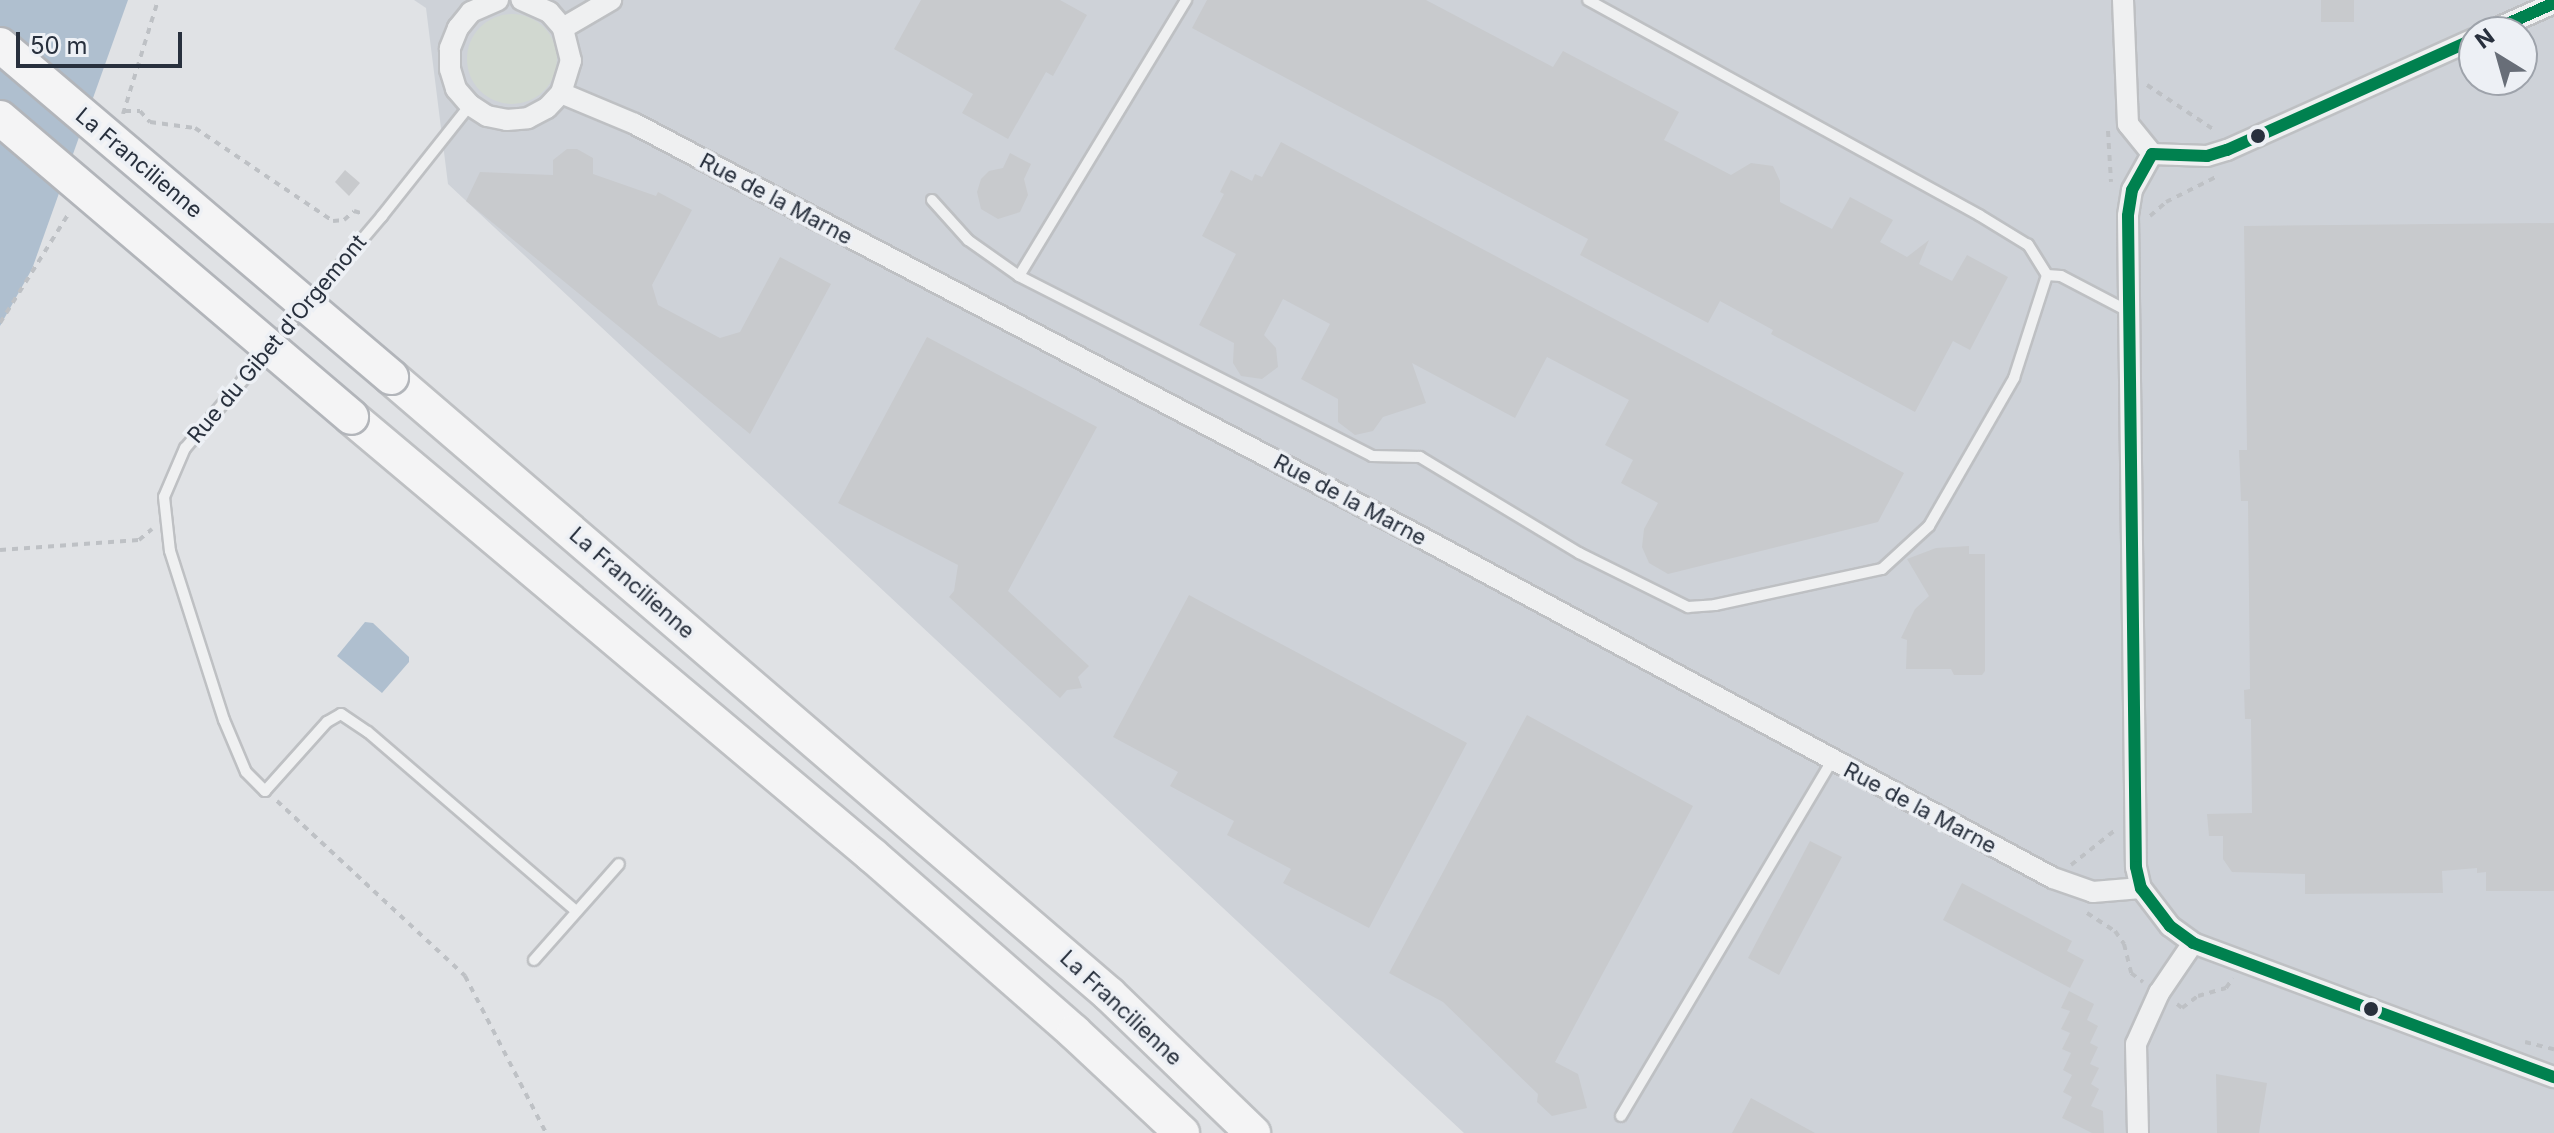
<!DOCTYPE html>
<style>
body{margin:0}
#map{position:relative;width:2554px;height:1133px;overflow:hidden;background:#e0e2e5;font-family:Inter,sans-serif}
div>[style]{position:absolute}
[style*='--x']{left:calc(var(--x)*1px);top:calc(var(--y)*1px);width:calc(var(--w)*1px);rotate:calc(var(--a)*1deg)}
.built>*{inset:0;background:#ced2d8}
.green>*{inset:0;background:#d1d8d0}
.round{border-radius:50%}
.water>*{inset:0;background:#afbfcf}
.building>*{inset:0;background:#c8cacd}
.path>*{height:4px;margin-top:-2px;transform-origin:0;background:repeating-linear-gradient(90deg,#bec1c5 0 6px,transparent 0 12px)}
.roads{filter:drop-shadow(2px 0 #bec0c3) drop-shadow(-2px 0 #bec0c3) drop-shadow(0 2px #bec0c3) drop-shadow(0 -2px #bec0c3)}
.lane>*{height:10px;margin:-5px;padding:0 5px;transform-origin:5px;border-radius:5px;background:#eff0f1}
.street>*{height:20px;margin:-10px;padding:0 10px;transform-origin:10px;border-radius:10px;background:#eff0f1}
.highway>*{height:34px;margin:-17px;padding:0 17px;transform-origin:17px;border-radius:17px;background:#f4f4f5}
.bridges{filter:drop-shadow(2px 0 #b2b5ba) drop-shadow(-2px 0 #b2b5ba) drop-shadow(0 2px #b2b5ba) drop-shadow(0 -2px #b2b5ba)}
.highway-bridge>*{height:34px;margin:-17px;padding:0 17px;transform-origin:17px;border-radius:17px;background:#f4f4f5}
.bus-1>*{height:12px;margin:-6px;padding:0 6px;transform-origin:6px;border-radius:6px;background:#00814f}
.dots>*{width:22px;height:22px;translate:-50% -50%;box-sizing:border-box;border:4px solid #edf0f5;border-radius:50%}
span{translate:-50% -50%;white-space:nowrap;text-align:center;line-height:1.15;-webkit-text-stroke:7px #edf0f5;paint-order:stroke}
.street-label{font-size:22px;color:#28303d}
.north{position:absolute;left:2458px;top:16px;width:80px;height:80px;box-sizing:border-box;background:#edf0f5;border:2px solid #9ea3ab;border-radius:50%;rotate:323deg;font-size:22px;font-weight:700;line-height:32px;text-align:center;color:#28303d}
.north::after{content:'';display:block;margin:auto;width:28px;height:36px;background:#686e78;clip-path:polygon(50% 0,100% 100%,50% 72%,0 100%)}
.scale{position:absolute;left:16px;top:32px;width:166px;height:36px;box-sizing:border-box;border:4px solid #28303d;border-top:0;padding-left:10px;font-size:24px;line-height:28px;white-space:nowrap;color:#28303d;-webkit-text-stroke:6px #edf0f5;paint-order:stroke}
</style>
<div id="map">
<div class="built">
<i style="clip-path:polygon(evenodd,414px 0,2554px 0,2554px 1133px,1464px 1133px,448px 184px,426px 8px,414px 0,2474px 32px,2522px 32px,2522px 80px,2474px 80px,2474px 32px)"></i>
</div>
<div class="green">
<i class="round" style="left:467px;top:14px;width:90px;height:90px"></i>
</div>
<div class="water">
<i style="clip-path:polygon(0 0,128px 0,32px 269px,0 326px)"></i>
<i style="clip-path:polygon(365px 622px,373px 623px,409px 657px,409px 662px,382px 693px,337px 656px)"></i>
</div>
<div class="building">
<i style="clip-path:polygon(921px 0,1060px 0,1087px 15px,1053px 76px,1046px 72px,1008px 139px,962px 113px,973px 94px,894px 49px)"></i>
<i style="clip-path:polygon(1207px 0,1426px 0,1553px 67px,1563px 51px,1679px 112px,1664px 140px,1731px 175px,1751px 163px,1773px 166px,1780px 181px,1780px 202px,1832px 229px,1850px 197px,1893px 220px,1880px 242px,1907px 257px,1929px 240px,1919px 264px,1952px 281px,1967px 255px,2008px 277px,1970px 350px,1953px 341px,1915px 412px,1771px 334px,1773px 330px,1720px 301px,1708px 323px,1580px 255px,1588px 239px,1192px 28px)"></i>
<i style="clip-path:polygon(2321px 0,2354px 0,2354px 22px,2321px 22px)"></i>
<i style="clip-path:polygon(1281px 142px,1904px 473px,1878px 522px,1668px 574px,1649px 563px,1642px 547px,1644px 529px,1658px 503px,1621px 483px,1633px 460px,1605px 445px,1629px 400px,1547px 357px,1515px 418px,1412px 363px,1426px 403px,1383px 417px,1373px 431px,1355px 435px,1338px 422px,1338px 399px,1301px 379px,1330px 324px,1283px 299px,1264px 335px,1276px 348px,1278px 367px,1262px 379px,1241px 376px,1233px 363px,1234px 343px,1199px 325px,1236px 254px,1202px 236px,1224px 194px,1220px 192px,1231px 170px,1252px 181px,1255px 174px,1262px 177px)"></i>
<i style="clip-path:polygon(567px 149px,577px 149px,593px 158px,593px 174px,656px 196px,658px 192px,692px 210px,652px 285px,658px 305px,720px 338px,740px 332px,780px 257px,831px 284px,750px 434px,466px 201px,480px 172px,553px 175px,553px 160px)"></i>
<i style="clip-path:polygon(1010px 153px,1031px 164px,1024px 179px,1028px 195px,1020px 212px,998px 219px,981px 209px,977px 192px,981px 179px,989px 171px,1003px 168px)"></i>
<i style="clip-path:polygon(345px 170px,360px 183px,349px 196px,335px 182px)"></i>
<i style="clip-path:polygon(2554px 223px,2554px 891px,2486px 891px,2486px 872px,2477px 873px,2477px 868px,2442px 871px,2443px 893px,2305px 894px,2305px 874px,2232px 872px,2223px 859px,2223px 836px,2209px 836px,2207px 814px,2252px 813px,2251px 719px,2245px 719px,2244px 690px,2250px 689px,2248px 501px,2241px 501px,2239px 450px,2247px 450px,2244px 226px)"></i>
<i style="clip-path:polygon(927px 337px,1097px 427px,1008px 591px,1089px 666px,1078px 677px,1082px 688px,1067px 690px,1060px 698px,949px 597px,954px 591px,958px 565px,838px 503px)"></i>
<i style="clip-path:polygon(1969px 546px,1969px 554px,1985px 554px,1985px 671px,1982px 675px,1954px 675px,1951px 669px,1906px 669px,1907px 640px,1901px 638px,1915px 609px,1929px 596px,1907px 559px,1936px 548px)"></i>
<i style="clip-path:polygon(1189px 595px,1467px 743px,1369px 928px,1283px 883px,1291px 869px,1227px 835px,1234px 821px,1170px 786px,1178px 772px,1113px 737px)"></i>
<i style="clip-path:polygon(1527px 715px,1693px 806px,1555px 1062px,1578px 1074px,1587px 1108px,1552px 1116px,1537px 1102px,1538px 1094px,1443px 1002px,1389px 973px)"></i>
<i style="clip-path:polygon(1810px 841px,1842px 857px,1779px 975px,1748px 958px)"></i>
<i style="clip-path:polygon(1962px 883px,2072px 941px,2067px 951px,2084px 960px,2070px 988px,1943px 920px)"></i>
<i style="clip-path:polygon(2069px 991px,2094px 1004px,2087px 1020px,2098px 1026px,2090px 1043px,2098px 1047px,2090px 1064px,2099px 1068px,2091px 1084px,2099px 1089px,2091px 1106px,2103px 1111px,2104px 1133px,2092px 1133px,2062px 1118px,2072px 1097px,2063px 1092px,2072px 1075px,2063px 1070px,2071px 1053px,2062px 1049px,2070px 1033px,2061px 1029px,2070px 1011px,2061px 1008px)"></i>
<i style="clip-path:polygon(2216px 1074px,2267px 1083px,2259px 1133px,2217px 1133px)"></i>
<i style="clip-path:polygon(1751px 1098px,1815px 1133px,1732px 1133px)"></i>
</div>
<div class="path">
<i style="--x:2147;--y:85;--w:83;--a:33.7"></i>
<i style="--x:125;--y:111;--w:15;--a:0"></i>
<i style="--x:140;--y:111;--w:15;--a:48"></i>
<i style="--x:150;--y:122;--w:45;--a:7.6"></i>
<i style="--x:195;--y:128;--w:166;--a:34"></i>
<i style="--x:333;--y:221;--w:11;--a:-5"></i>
<i style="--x:344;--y:220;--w:13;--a:-42"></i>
<i style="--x:354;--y:211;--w:10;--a:17"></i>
<i style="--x:123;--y:114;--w:119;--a:-72.9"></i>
<i style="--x:2108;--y:131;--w:51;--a:86.6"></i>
<i style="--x:2150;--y:216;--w:21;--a:-41"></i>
<i style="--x:2166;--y:202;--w:58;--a:-26.6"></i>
<i style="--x:0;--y:323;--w:130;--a:-57.9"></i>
<i style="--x:0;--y:550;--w:139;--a:-4.1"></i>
<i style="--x:139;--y:540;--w:17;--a:-40"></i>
<i style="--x:277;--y:801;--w:257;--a:42.9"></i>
<i style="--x:465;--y:976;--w:177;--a:62.7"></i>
<i style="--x:2071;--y:865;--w:55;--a:-38.3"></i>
<i style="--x:2087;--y:913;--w:33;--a:33"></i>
<i style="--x:2115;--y:931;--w:16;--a:55"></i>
<i style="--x:2124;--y:944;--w:30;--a:76"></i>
<i style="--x:2131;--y:973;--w:15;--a:37"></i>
<i style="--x:2177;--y:1004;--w:6;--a:39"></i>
<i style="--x:2182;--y:1008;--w:20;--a:-37"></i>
<i style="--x:2198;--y:996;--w:29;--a:-16"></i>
<i style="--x:2226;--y:988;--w:12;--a:-55"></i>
<i style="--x:2525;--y:1042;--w:30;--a:14"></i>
</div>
<div class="roads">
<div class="lane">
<i style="--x:470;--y:105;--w:142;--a:128.4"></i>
<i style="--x:382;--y:216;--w:304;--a:130.3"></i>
<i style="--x:185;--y:448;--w:53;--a:113.2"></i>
<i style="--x:164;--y:497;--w:54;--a:83.7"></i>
<i style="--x:170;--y:551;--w:177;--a:72.3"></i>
<i style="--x:224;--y:720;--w:56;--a:67.1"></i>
<i style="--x:246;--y:772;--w:27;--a:45"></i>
<i style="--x:265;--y:791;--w:93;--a:-48.1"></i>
<i style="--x:327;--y:722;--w:16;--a:-30"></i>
<i style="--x:341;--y:714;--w:32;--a:34"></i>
<i style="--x:368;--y:732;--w:274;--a:40.7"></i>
<i style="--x:932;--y:200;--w:54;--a:48"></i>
<i style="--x:968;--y:240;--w:62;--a:35.2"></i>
<i style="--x:1019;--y:276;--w:396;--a:27"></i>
<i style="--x:1372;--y:456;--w:48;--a:1.2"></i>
<i style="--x:1420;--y:457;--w:186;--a:31.1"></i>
<i style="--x:1579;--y:553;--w:122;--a:26.4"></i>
<i style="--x:1688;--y:607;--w:27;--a:-4"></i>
<i style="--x:1715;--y:605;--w:171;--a:-12.2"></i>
<i style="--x:1882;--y:569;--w:64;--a:-42.5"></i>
<i style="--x:1929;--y:526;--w:171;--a:-60.1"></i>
<i style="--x:2014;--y:378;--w:108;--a:-72.2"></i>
<i style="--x:2047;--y:275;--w:36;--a:-122"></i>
<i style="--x:2028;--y:245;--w:57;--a:-148.5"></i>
<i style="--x:1979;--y:215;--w:446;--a:-151.2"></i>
<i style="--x:2047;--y:275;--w:14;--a:4"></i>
<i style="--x:2061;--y:276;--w:76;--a:27.6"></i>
<i style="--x:1019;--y:276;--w:323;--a:-58.8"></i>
<i style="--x:534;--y:960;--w:128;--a:-48.5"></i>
<i style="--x:1621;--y:1116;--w:414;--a:-59.3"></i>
</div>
<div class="street">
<i style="--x:498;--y:0;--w:30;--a:156"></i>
<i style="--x:471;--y:12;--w:21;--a:129"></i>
<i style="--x:458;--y:28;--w:22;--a:112"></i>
<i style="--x:450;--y:48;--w:21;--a:90"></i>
<i style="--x:450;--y:69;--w:21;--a:73"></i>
<i style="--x:456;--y:89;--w:21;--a:49"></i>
<i style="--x:470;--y:105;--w:20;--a:33"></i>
<i style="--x:487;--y:116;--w:20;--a:11"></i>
<i style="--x:507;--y:120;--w:21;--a:-5"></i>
<i style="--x:528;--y:118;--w:21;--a:-28"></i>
<i style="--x:547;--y:108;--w:21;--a:-47"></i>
<i style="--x:561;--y:93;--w:34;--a:-73"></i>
<i style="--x:571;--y:61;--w:34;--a:-104"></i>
<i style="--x:563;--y:28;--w:21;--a:-131"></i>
<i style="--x:549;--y:12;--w:30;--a:-156"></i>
<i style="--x:2123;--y:0;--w:124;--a:87.7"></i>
<i style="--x:2128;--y:124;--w:38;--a:51"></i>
<i style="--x:563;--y:28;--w:56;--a:-30.3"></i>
<i style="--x:2489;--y:32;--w:71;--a:-24"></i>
<i style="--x:561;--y:93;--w:80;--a:22.7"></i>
<i style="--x:635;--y:124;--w:879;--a:27.73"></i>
<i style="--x:1413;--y:533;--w:727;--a:28.33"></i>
<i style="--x:2053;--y:878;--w:42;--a:19.3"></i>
<i style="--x:2093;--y:892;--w:48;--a:-4.8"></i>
<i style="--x:2152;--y:154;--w:41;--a:119.1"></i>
<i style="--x:2132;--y:190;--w:26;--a:99"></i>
<i style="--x:2128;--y:216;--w:651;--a:89.3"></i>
<i style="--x:2136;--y:867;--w:22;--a:77"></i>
<i style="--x:2141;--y:888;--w:48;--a:52.7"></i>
<i style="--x:2170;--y:926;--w:29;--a:36"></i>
<i style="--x:2193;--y:943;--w:385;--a:20.4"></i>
<i style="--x:2152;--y:154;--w:55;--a:2.1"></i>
<i style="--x:2207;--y:156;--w:21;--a:-17"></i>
<i style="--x:2227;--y:150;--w:271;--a:-24.2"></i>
<i style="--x:2138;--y:1133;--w:89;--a:-91.3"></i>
<i style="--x:2136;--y:1044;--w:56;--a:-65.7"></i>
<i style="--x:2159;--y:993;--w:60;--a:-55.8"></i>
</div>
<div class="highway">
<i style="--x:391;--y:377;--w:948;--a:40.68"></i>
<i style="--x:1110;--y:995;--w:199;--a:44"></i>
<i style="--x:351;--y:417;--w:682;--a:40.06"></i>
<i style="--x:873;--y:856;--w:267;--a:41.2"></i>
<i style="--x:1074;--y:1032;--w:148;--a:43.1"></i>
</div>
</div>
<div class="bridges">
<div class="highway-bridge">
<i style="--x:0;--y:45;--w:513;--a:40.33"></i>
<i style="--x:0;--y:118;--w:461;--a:40.4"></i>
</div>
</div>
<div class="bus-1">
<i style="--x:2489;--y:32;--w:71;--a:-24"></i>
<i style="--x:2152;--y:154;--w:41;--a:119.1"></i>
<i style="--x:2132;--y:190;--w:26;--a:99"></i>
<i style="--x:2128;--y:216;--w:651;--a:89.3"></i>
<i style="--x:2136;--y:867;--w:22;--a:77"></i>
<i style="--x:2141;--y:888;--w:48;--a:52.7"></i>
<i style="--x:2170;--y:926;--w:29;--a:36"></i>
<i style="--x:2193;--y:943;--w:385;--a:20.4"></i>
<i style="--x:2152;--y:154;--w:55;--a:2.1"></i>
<i style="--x:2207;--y:156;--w:21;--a:-17"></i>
<i style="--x:2227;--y:150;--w:271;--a:-24.2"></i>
</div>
<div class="dots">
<i style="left:2258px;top:136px;background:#28303d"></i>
<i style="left:2371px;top:1009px;background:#28303d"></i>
</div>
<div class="street-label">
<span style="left:139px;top:163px;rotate:40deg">La Francilienne</span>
<span style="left:776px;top:199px;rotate:28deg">Rue de la Marne</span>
<span style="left:277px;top:339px;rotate:-50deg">Rue du Gibet d'Orgemont</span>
<span style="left:1350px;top:500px;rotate:28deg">Rue de la Marne</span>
<span style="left:632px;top:583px;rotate:41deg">La Francilienne</span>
<span style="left:1920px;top:808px;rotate:28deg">Rue de la Marne</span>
<span style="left:1121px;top:1008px;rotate:43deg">La Francilienne</span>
</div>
<div class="north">N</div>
<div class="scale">50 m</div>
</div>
